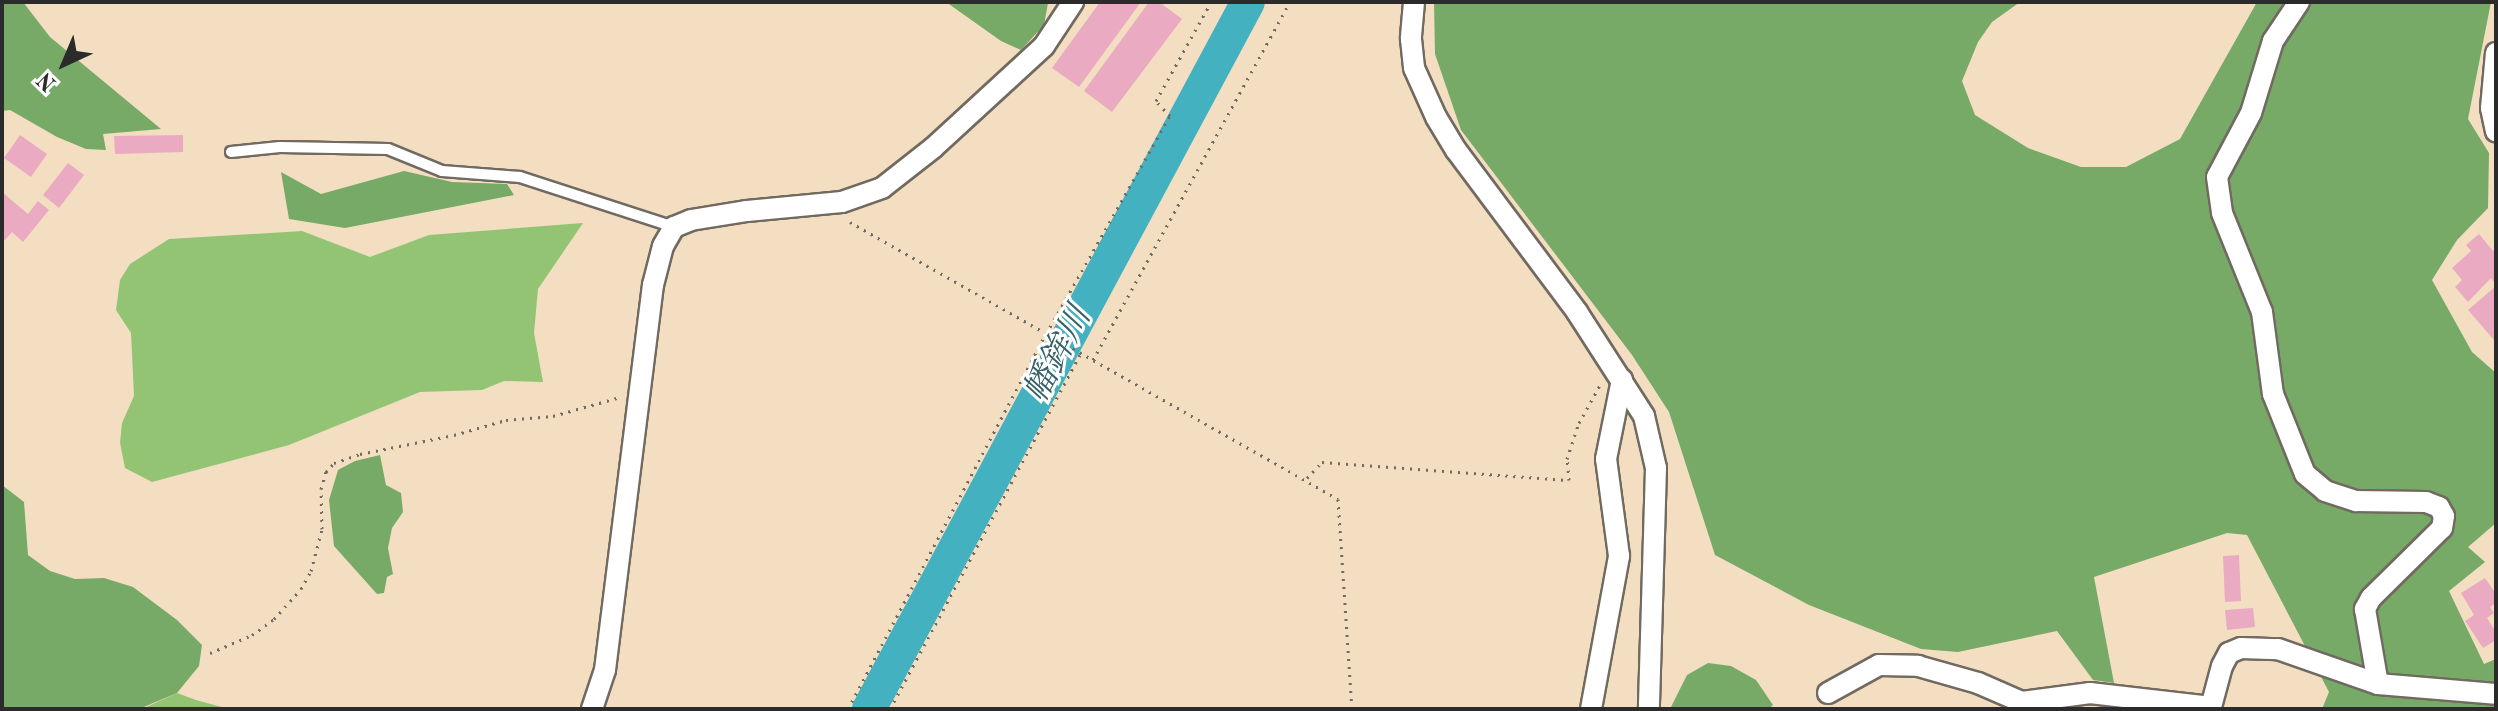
<!DOCTYPE html>
<meta charset="utf-8">
<style>
body{margin:0}
#map{position:relative;width:2498px;height:711px;overflow:hidden;background:#f3dec2;font-family:"Old Standard TT","Noto Serif JP",serif}
div>[style]{position:absolute}
[style*='--x']{left:calc(var(--x)*1px);top:calc(var(--y)*1px);width:calc(var(--w)*1px);rotate:calc(var(--a)*1deg)}
.green>*{inset:0;background:#93c474}
.forest>*{inset:0;background:#76aa66}
.river>*{height:34px;margin:-17px;padding:0 17px;transform-origin:17px;border-radius:17px;background:#44b1c1}
.building>*{inset:0;background:#eaaac2}
.path>*{height:3px;margin-top:-1.5px;transform-origin:0;background:repeating-linear-gradient(90deg,#716a60 0 2px,transparent 0 8px)}
.roads{filter:drop-shadow(2px 0 #716a60) drop-shadow(-2px 0 #716a60) drop-shadow(0 2px #716a60) drop-shadow(0 -2px #716a60)}
.service>*{height:10px;margin:-5px;padding:0 5px;transform-origin:5px;border-radius:5px;background:#fff}
.minor>*{height:20px;margin:-10px;padding:0 10px;transform-origin:10px;border-radius:10px;background:#fff}
span{translate:-50% -50%;white-space:nowrap;text-align:center;line-height:1.15;-webkit-text-stroke:6px #fff;paint-order:stroke}
.water-label{font-size:34px;color:#356167;font-style:italic}
.frame{position:absolute;inset:0;border:4px solid #2b2b2b;pointer-events:none}
.north{position:absolute;left:24px;top:24px;width:80px;height:80px;-webkit-text-stroke:6px #fff;paint-order:stroke;rotate:224deg;font-size:22px;font-weight:700;line-height:32px;text-align:center;color:#2b2b2b}
.north::after{content:'';display:block;margin:auto;width:28px;height:36px;background:#2b2b2b;clip-path:polygon(50% 0,100% 100%,50% 72%,0 100%)}
</style>
<div id="map">
<div class="green">
<i style="clip-path:polygon(583px 223px,538px 289px,534px 333px,543px 382px,504px 381px,482px 390px,420px 392px,289px 445px,152px 482px,125px 468px,120px 443px,122px 423px,134px 396px,131px 333px,116px 310px,120px 280px,130px 264px,169px 239px,302px 231px,370px 257px,429px 235px)"></i>
<i style="clip-path:polygon(177px 693px,196px 700px,229px 709px,142px 709px)"></i>
</div>
<div class="forest">
<i style="clip-path:polygon(2px 2px,23px 2px,50px 37px,161px 129px,103px 134px,106px 150px,86px 149px,57px 137px,10px 110px,2px 111px)"></i>
<i style="clip-path:polygon(946px 2px,1046px 2px,1048px 3px,1044px 25px,1021px 50px,1001px 41px)"></i>
<i style="clip-path:polygon(1434px 2px,2020px 2px,1992px 22px,1978px 42px,1962px 81px,1975px 115px,2028px 148px,2081px 167px,2126px 167px,2180px 139px,2257px 2px,2491px 2px,2468px 119px,2489px 153px,2488px 208px,2457px 240px,2432px 280px,2472px 352px,2496px 373px,2496px 523px,2468px 547px,2485px 562px,2449px 591px,2484px 664px,2496px 659px,2496px 709px,2322px 709px,2329px 692px,2247px 535px,2227px 533px,2094px 577px,2114px 683px,2093px 680px,2057px 631px,1958px 652px,1921px 649px,1809px 605px,1715px 555px,1669px 412px,1632px 355px,1461px 130px,1435px 54px)"></i>
<i style="clip-path:polygon(404px 171px,452px 182px,507px 184px,514px 195px,345px 228px,289px 219px,281px 172px,321px 194px)"></i>
<i style="clip-path:polygon(380px 455px,386px 485px,401px 493px,403px 512px,392px 528px,388px 548px,393px 574px,387px 577px,384px 593px,377px 594px,334px 546px,329px 500px,338px 470px,355px 461px)"></i>
<i style="clip-path:polygon(2px 485px,24px 502px,28px 555px,50px 571px,75px 579px,104px 578px,133px 587px,177px 620px,202px 645px,199px 666px,177px 693px,139px 709px,2px 709px)"></i>
<i style="clip-path:polygon(1708px 663px,1731px 666px,1756px 680px,1773px 705px,1769px 709px,1670px 709px,1687px 675px)"></i>
</div>
<div class="river">
<i style="--x:869;--y:709;--w:802;--a:-61.81"></i>
</div>
<div class="building">
<i style="clip-path:polygon(1100px 2px,1141px 2px,1079px 87px,1052px 68px)"></i>
<i style="clip-path:polygon(1149px 2px,1159px 2px,1182px 19px,1112px 112px,1084px 91px)"></i>
<i style="clip-path:polygon(20px 135px,47px 154px,31px 177px,4px 158px)"></i>
<i style="clip-path:polygon(183px 135px,183px 152px,115px 154px,114px 136px)"></i>
<i style="clip-path:polygon(68px 163px,84px 175px,59px 208px,43px 195px)"></i>
<i style="clip-path:polygon(2px 192px,28px 214px,38px 201px,49px 210px,23px 242px,12px 232px,5px 240px,2px 238px)"></i>
<i style="clip-path:polygon(2479px 234px,2493px 251px,2496px 249px,2496px 285px,2491px 278px,2468px 302px,2455px 287px,2462px 280px,2452px 268px,2471px 251px,2466px 245px)"></i>
<i style="clip-path:polygon(2496px 286px,2496px 338px,2494px 340px,2468px 310px)"></i>
<i style="clip-path:polygon(2239px 555px,2241px 601px,2225px 602px,2223px 556px)"></i>
<i style="clip-path:polygon(2485px 578px,2496px 594px,2496px 603px,2490px 607px,2494px 613px,2487px 618px,2496px 632px,2496px 640px,2483px 648px,2465px 621px,2474px 615px,2461px 593px)"></i>
<i style="clip-path:polygon(2253px 608px,2255px 627px,2227px 630px,2225px 610px)"></i>
</div>
<div class="path">
<i style="--x:850;--y:222;--w:561;--a:29.58"></i>
<i style="--x:1338;--y:499;--w:210;--a:86.2"></i>
<i style="--x:1093;--y:360;--w:409;--a:-61.2"></i>
<i style="--x:1307;--y:478;--w:22;--a:-47"></i>
<i style="--x:1322;--y:462;--w:248;--a:4.2"></i>
<i style="--x:1569;--y:480;--w:21;--a:-95"></i>
<i style="--x:1567;--y:459;--w:38;--a:-72"></i>
<i style="--x:1579;--y:423;--w:43;--a:-61.1"></i>
<i style="--x:210;--y:653;--w:46;--a:-23.2"></i>
<i style="--x:252;--y:635;--w:27;--a:-36"></i>
<i style="--x:274;--y:619;--w:40;--a:-48"></i>
<i style="--x:301;--y:589;--w:21;--a:-61"></i>
<i style="--x:311;--y:571;--w:43;--a:-75.3"></i>
<i style="--x:322;--y:529;--w:40;--a:-91.4"></i>
<i style="--x:321;--y:489;--w:18;--a:-74"></i>
<i style="--x:326;--y:472;--w:12;--a:-48"></i>
<i style="--x:334;--y:463;--w:28;--a:-19"></i>
<i style="--x:360;--y:454;--w:96;--a:-11.4"></i>
<i style="--x:454;--y:435;--w:54;--a:-16.1"></i>
<i style="--x:506;--y:420;--w:47;--a:-4.9"></i>
<i style="--x:553;--y:416;--w:70;--a:-15.8"></i>
<i style="--x:848;--y:709;--w:424;--a:-62.2"></i>
<i style="--x:1046;--y:334;--w:251;--a:-60.4"></i>
<i style="--x:1170;--y:116;--w:21;--a:-133"></i>
<i style="--x:1156;--y:101;--w:113;--a:-60.9"></i>
<i style="--x:890;--y:709;--w:404;--a:-61.8"></i>
</div>
<div class="roads">
<div class="service">
<i style="--x:231;--y:152;--w:49;--a:-5.8"></i>
<i style="--x:280;--y:147;--w:108;--a:1.1"></i>
<i style="--x:388;--y:149;--w:58;--a:22.2"></i>
<i style="--x:442;--y:171;--w:78;--a:4.4"></i>
<i style="--x:520;--y:177;--w:162;--a:18"></i>
</div>
<div class="minor">
<i style="--x:1414;--y:2;--w:37;--a:95"></i>
<i style="--x:1411;--y:39;--w:29;--a:84"></i>
<i style="--x:1414;--y:68;--w:54;--a:65.8"></i>
<i style="--x:1436;--y:117;--w:39;--a:59"></i>
<i style="--x:1456;--y:150;--w:202;--a:53.2"></i>
<i style="--x:1577;--y:312;--w:124;--a:57.2"></i>
<i style="--x:1644;--y:416;--w:53;--a:77"></i>
<i style="--x:1656;--y:468;--w:241;--a:91.7"></i>
<i style="--x:2299;--y:2;--w:47;--a:123.7"></i>
<i style="--x:2273;--y:41;--w:75;--a:107"></i>
<i style="--x:2251;--y:113;--w:72;--a:118"></i>
<i style="--x:2217;--y:177;--w:36;--a:82"></i>
<i style="--x:2222;--y:213;--w:107;--a:68"></i>
<i style="--x:2262;--y:312;--w:83;--a:82.4"></i>
<i style="--x:2273;--y:394;--w:86;--a:68.2"></i>
<i style="--x:2305;--y:474;--w:26;--a:40"></i>
<i style="--x:2325;--y:491;--w:33;--a:18"></i>
<i style="--x:2356;--y:501;--w:70;--a:0.8"></i>
<i style="--x:2426;--y:502;--w:14;--a:21"></i>
<i style="--x:2439;--y:507;--w:10;--a:61"></i>
<i style="--x:2444;--y:516;--w:12;--a:99"></i>
<i style="--x:2442;--y:528;--w:100;--a:135.4"></i>
<i style="--x:2371;--y:598;--w:13;--a:119"></i>
<i style="--x:2365;--y:609;--w:76;--a:80.2"></i>
<i style="--x:2496;--y:53;--w:55;--a:95.2"></i>
<i style="--x:2491;--y:108;--w:24;--a:78"></i>
<i style="--x:1828;--y:693;--w:58;--a:-28.8"></i>
<i style="--x:1879;--y:665;--w:39;--a:1"></i>
<i style="--x:1918;--y:666;--w:62;--a:15.8"></i>
<i style="--x:1978;--y:683;--w:48;--a:23.4"></i>
<i style="--x:2022;--y:702;--w:69;--a:-7.5"></i>
<i style="--x:2090;--y:693;--w:122;--a:6.6"></i>
<i style="--x:2211;--y:707;--w:42;--a:-75"></i>
<i style="--x:2222;--y:666;--w:15;--a:-62"></i>
<i style="--x:2229;--y:653;--w:13;--a:-23"></i>
<i style="--x:2241;--y:648;--w:37;--a:2"></i>
<i style="--x:2278;--y:649;--w:106;--a:19.3"></i>
<i style="--x:2378;--y:684;--w:118;--a:4.8"></i>
<i style="--x:592;--y:709;--w:41;--a:-71.6"></i>
<i style="--x:605;--y:670;--w:388;--a:-82.9"></i>
<i style="--x:653;--y:285;--w:40;--a:-75.6"></i>
<i style="--x:663;--y:246;--w:22;--a:-60"></i>
<i style="--x:674;--y:227;--w:18;--a:-22"></i>
<i style="--x:691;--y:220;--w:57;--a:-9.1"></i>
<i style="--x:747;--y:211;--w:95;--a:-5.4"></i>
<i style="--x:842;--y:202;--w:42;--a:-19.3"></i>
<i style="--x:882;--y:188;--w:65;--a:-38.1"></i>
<i style="--x:933;--y:148;--w:151;--a:-42.6"></i>
<i style="--x:1044;--y:46;--w:53;--a:-56.6"></i>
<i style="--x:1591;--y:709;--w:156;--a:-79.6"></i>
<i style="--x:1619;--y:556;--w:98;--a:-97.6"></i>
<i style="--x:1606;--y:459;--w:81;--a:-78.6"></i>
</div>
</div>
<div class="water-label">
<span style="left:1059px;top:355px;rotate:-62deg">幡鉾川</span>
</div>
<div class="frame"></div>
<div class="north">N</div>
</div>
